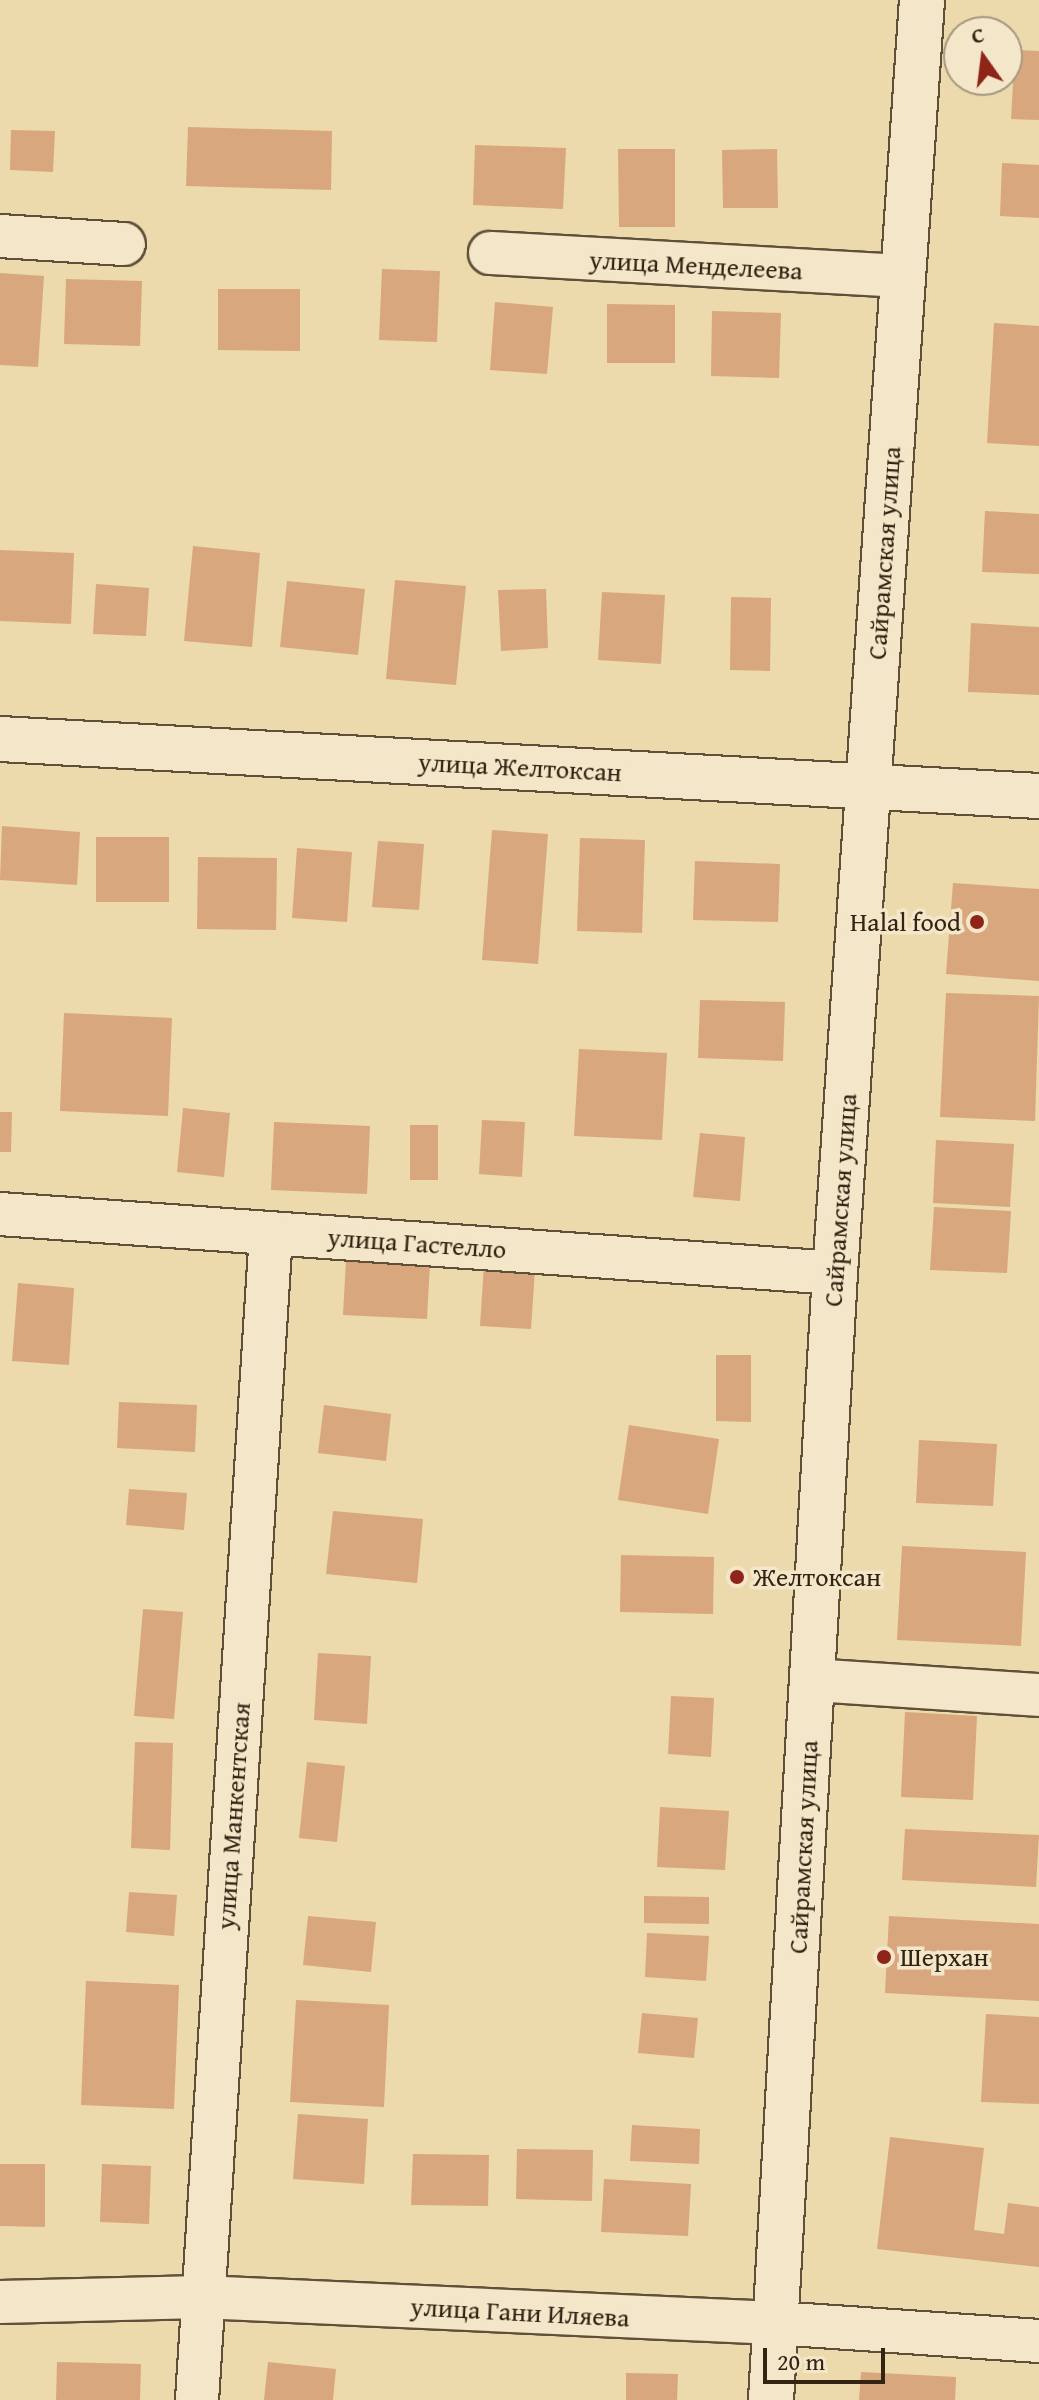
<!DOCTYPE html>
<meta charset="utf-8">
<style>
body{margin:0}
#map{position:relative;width:1039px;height:2400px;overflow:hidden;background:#ecd9ac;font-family:"Gentium Book Plus",serif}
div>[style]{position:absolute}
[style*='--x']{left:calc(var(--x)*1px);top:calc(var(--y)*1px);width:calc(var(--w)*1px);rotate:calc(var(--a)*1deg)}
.building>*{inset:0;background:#d9a77e}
.roads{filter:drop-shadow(2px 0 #605039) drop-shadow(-2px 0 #605039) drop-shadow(0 2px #605039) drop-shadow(0 -2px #605039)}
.street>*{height:42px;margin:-21px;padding:0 21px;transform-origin:21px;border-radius:21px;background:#f3e6c9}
.secondary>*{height:44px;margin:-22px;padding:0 22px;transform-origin:22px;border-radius:22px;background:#f3e6c9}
.dots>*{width:22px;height:22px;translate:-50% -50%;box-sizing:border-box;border:4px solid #f3e6c9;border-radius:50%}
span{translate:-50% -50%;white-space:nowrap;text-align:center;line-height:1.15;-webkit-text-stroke:7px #f3e6c9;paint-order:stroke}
.street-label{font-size:26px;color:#322313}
.poi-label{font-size:26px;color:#322313}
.right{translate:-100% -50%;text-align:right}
.left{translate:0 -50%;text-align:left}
.north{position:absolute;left:943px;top:16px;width:80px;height:80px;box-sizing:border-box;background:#f3e6c9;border:2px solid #a69880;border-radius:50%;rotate:346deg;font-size:22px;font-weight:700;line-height:32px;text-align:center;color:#322313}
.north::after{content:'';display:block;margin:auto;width:28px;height:36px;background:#8f2418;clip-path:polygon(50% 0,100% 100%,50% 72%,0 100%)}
.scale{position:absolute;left:763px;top:2348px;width:122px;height:36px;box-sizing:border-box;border:4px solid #322313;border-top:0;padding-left:10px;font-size:24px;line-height:28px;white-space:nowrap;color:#322313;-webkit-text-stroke:6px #f3e6c9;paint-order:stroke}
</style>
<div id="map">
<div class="building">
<i style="clip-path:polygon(1015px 50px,1039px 51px,1039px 120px,1011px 119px)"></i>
<i style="clip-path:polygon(188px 127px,332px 131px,331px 190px,186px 186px)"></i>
<i style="clip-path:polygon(11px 130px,55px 131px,53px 172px,10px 170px)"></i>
<i style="clip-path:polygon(475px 145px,566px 148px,563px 209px,473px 205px)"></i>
<i style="clip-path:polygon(618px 149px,675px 149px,675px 227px,619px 227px)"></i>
<i style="clip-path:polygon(777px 149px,778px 208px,723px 208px,722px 150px)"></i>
<i style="clip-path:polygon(1002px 163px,1039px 165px,1039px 218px,1000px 216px)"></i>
<i style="clip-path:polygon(382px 269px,440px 271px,437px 342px,379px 340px)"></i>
<i style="clip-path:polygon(0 273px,44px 276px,38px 367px,0 365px)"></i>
<i style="clip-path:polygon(66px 279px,142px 281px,140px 346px,64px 344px)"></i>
<i style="clip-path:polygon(218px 289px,300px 289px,300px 351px,218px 350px)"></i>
<i style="clip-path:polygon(495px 302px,553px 307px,547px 374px,490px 370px)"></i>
<i style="clip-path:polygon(607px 304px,675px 305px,675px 363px,607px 363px)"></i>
<i style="clip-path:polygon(712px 311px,781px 313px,779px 378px,711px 376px)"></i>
<i style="clip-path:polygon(994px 323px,1039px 326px,1039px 446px,987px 443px)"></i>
<i style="clip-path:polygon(985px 511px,1039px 514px,1039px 574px,982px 572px)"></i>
<i style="clip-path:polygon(193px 546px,260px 553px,252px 647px,184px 641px)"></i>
<i style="clip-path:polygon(0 550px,74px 553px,71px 624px,0 621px)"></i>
<i style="clip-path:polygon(395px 580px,466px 586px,456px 685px,386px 679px)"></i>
<i style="clip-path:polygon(287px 581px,365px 589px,358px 655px,280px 647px)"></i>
<i style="clip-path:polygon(96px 584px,149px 588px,146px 636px,93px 634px)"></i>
<i style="clip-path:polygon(546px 589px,548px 648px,501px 651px,498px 590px)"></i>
<i style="clip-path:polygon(602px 592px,665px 595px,661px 664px,598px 660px)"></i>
<i style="clip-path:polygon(731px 597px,771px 598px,770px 671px,730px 670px)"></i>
<i style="clip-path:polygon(971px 623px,1039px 627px,1039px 695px,968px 692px)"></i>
<i style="clip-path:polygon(2px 826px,80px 832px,77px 885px,0 880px)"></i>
<i style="clip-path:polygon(492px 830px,548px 834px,538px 964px,482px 960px)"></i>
<i style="clip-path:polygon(96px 837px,169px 837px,169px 902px,96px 902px)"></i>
<i style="clip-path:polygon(580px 838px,645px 840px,642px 933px,577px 931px)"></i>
<i style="clip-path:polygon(378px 841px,424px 844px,419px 910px,372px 907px)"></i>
<i style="clip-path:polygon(297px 848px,352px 852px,347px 922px,292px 918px)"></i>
<i style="clip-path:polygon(198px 857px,277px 858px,276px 930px,197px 929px)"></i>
<i style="clip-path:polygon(695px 861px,780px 864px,778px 922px,693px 920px)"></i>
<i style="clip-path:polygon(953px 883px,1039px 889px,1039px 981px,946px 974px)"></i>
<i style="clip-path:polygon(946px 993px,1039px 996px,1035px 1121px,940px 1117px)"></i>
<i style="clip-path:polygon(700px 1000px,785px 1002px,783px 1061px,698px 1058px)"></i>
<i style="clip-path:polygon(64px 1013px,172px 1018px,168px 1116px,60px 1111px)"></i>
<i style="clip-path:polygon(579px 1049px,667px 1053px,662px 1140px,574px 1136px)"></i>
<i style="clip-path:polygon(183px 1108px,230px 1113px,224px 1177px,177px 1172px)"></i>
<i style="clip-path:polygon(0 1112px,12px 1112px,11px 1152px,0 1152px)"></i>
<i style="clip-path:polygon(482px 1120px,525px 1122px,522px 1177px,479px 1174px)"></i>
<i style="clip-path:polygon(274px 1122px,370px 1126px,367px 1194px,271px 1190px)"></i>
<i style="clip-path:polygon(410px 1125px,438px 1125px,438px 1180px,410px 1180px)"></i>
<i style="clip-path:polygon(700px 1133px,745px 1137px,740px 1201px,693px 1197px)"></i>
<i style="clip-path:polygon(936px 1140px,1014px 1144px,1010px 1207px,933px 1203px)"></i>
<i style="clip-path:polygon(934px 1207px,1011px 1211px,1007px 1273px,930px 1270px)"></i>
<i style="clip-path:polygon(346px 1260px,430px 1264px,427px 1319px,343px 1315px)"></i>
<i style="clip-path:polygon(484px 1265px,535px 1269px,531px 1329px,480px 1326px)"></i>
<i style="clip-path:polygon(18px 1283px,74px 1288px,69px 1365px,12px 1361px)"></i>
<i style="clip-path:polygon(716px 1355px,751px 1355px,751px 1422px,716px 1421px)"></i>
<i style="clip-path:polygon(119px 1402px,197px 1405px,195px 1452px,117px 1448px)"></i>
<i style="clip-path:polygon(324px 1405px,391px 1414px,386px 1461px,318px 1453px)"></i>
<i style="clip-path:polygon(629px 1425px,719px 1439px,708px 1514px,618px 1500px)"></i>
<i style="clip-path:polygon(919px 1440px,997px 1444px,993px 1506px,916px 1503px)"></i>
<i style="clip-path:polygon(129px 1489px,187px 1493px,184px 1530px,126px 1525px)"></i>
<i style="clip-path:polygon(333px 1511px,423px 1519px,417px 1583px,326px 1574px)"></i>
<i style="clip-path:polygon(902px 1546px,1026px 1552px,1021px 1646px,897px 1640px)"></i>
<i style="clip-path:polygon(621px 1555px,714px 1557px,713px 1614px,620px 1612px)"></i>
<i style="clip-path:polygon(143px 1609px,183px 1612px,174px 1719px,134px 1716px)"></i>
<i style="clip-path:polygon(318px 1653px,371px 1656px,367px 1724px,314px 1720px)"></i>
<i style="clip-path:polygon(671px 1696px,714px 1698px,711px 1757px,668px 1754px)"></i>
<i style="clip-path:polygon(905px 1712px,977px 1716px,973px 1800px,901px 1797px)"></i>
<i style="clip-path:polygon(135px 1742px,173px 1743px,170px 1850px,131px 1848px)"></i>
<i style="clip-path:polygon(307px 1762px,345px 1766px,337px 1842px,299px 1838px)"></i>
<i style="clip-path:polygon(660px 1807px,729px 1811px,725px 1870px,657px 1867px)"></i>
<i style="clip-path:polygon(905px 1829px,1039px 1835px,1036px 1887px,902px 1880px)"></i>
<i style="clip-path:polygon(129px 1892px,177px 1895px,174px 1936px,126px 1932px)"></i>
<i style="clip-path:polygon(644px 1896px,709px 1897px,709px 1924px,644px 1923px)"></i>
<i style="clip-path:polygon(308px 1916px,376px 1922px,371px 1972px,303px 1965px)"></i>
<i style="clip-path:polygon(889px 1916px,1039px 1924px,1039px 2001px,885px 1993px)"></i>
<i style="clip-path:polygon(647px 1933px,709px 1936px,706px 1981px,645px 1977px)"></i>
<i style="clip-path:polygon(86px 1981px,179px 1985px,174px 2109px,81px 2105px)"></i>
<i style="clip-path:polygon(296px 2000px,389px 2005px,384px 2107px,290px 2102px)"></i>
<i style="clip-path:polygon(642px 2013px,698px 2018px,694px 2058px,638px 2053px)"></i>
<i style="clip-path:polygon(986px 2014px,1039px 2017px,1039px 2104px,981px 2102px)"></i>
<i style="clip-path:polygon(298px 2114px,368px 2119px,364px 2184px,293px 2179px)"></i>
<i style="clip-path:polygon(632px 2125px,700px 2129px,699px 2164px,630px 2161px)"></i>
<i style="clip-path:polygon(890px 2137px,984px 2148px,974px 2230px,1004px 2234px,1008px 2203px,1039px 2207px,1039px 2267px,877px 2249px)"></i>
<i style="clip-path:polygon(517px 2149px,593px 2150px,592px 2201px,516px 2199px)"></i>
<i style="clip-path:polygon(413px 2154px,489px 2155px,488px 2206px,411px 2205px)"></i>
<i style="clip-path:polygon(0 2164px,45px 2164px,45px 2227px,0 2226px)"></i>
<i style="clip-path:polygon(102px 2164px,151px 2166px,149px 2224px,100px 2222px)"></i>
<i style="clip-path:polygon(604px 2179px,691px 2184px,688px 2236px,601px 2232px)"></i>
<i style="clip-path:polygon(57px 2362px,141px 2364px,140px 2400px,56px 2400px)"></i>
<i style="clip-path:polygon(268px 2362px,336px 2369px,333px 2400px,264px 2400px)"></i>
<i style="clip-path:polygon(861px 2372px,956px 2377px,955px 2400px,859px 2400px)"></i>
<i style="clip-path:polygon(626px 2373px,678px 2374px,677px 2400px,626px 2400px)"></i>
</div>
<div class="roads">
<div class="street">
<i style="--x:0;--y:236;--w:124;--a:3.7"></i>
<i style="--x:490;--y:253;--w:414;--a:3.2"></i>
<i style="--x:0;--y:1214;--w:837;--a:4.04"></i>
<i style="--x:813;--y:1680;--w:226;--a:3.8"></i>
<i style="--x:0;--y:2302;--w:201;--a:-1.4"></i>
<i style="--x:201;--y:2297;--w:575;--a:2.59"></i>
<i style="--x:775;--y:2323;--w:265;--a:3.9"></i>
<i style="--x:197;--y:2400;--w:1169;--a:-86.37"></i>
</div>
<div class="secondary">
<i style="--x:0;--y:739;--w:1041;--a:3.14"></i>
<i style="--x:771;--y:2400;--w:1129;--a:-86.75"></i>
<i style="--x:835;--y:1273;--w:1276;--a:-86.09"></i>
</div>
</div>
<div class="dots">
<i style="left:977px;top:922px;background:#8f2418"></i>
<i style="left:737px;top:1577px;background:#8f2418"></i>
<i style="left:884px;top:1957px;background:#8f2418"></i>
</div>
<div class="street-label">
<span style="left:696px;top:265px;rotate:3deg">улица Менделеева</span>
<span style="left:884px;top:553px;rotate:-86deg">Сайрамская улица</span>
<span style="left:520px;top:767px;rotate:3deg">улица Желтоксан</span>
<span style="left:840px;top:1200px;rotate:-86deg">Сайрамская улица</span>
<span style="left:417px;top:1243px;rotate:4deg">улица Гастелло</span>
<span style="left:233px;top:1816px;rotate:-86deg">улица Манкентская</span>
<span style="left:803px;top:1847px;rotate:-87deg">Сайрамская улица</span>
<span style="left:520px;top:2312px;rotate:3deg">улица Гани Иляева</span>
</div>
<div class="poi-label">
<span class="right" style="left:961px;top:922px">Halal food</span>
<span class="left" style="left:753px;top:1577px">Желтоксан</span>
<span class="left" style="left:900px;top:1957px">Шерхан</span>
</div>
<div class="north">С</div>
<div class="scale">20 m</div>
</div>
